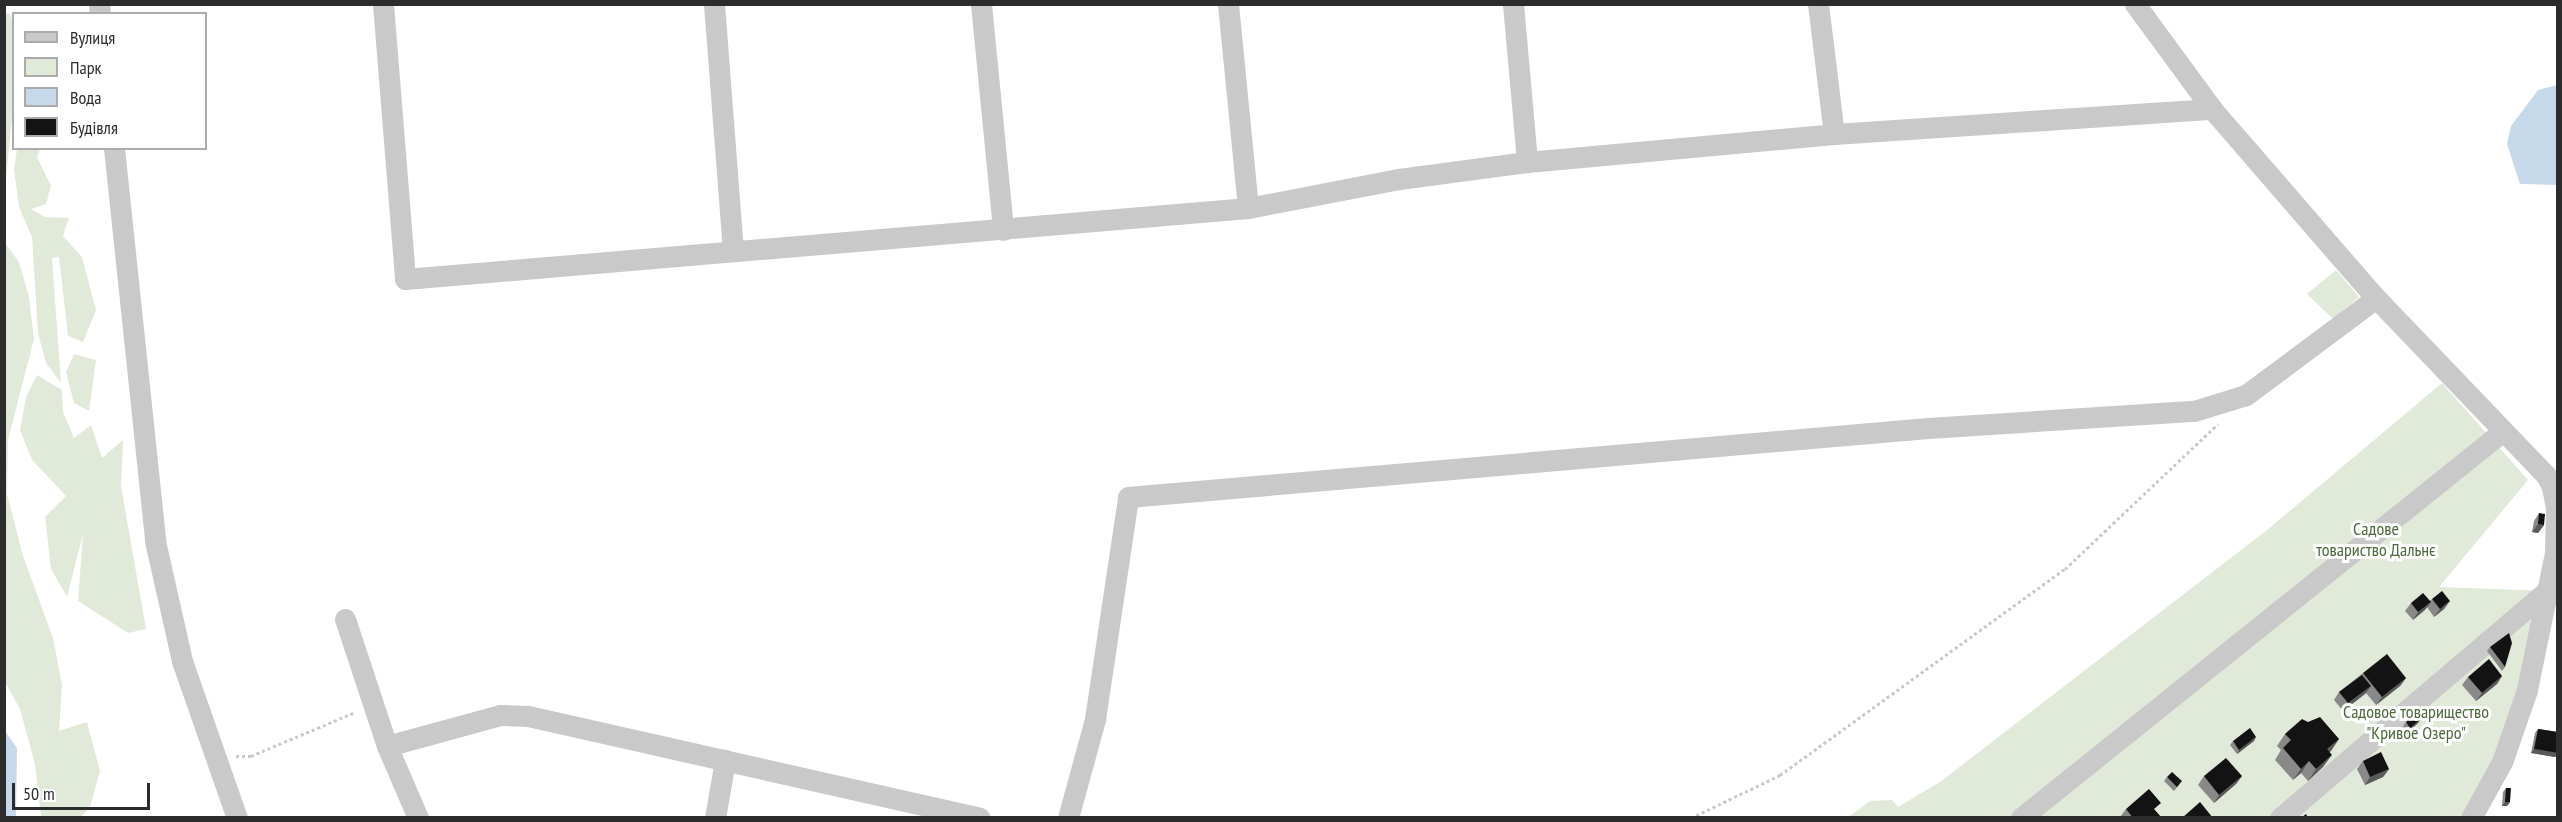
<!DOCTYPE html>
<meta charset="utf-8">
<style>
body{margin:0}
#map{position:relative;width:2562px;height:822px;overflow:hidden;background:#fff;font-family:"PT Sans Narrow",sans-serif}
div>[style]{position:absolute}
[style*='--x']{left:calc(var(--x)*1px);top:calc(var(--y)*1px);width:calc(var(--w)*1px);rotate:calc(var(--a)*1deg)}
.green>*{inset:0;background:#e1ead9}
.water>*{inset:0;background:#c5d9eb}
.path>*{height:3px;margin-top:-1.5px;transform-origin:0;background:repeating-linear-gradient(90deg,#c9c9c9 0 3px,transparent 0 6px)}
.minor>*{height:21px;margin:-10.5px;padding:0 10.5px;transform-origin:10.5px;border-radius:10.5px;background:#c9c9c9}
.wall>*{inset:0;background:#898989}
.shaded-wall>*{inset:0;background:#5a5a5a}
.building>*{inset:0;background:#131313}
span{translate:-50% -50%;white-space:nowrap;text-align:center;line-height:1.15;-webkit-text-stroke:6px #fff;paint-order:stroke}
.park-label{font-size:18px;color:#4b683a}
.frame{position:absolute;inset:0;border:6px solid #2c2c2c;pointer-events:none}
.legend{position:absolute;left:12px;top:12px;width:195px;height:138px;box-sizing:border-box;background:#fff;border:2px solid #ababab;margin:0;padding:8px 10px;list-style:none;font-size:18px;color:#2c2c2c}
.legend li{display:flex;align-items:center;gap:12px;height:30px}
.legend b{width:30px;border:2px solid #ababab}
.scale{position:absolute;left:12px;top:783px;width:138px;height:27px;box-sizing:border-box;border:3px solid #2c2c2c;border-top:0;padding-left:8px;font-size:18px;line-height:21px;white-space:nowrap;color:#2c2c2c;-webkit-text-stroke:4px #fff;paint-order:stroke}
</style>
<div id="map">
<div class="green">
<i style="clip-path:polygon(5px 13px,11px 14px,13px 30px,14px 97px,5px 190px)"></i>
<i style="clip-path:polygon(17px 149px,40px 149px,37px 157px,51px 186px,46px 204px,31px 209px,45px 217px,69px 218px,63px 236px,82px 257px,96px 310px,83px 342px,68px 336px,59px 257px,52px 258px,61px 383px,46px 363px,38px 333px,32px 237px,19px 207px,14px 170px)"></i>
<i style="clip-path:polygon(5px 243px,19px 262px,29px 297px,34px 339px,8px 440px,7px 494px,23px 556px,53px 638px,62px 685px,59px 731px,87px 722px,100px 771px,90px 807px,81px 817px,41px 817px,35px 764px,20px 709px,5px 682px)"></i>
<i style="clip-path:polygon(2336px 270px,2359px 297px,2333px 319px,2307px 294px)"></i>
<i style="clip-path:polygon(74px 354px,96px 360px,89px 411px,74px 403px,66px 372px)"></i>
<i style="clip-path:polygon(37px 375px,62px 390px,63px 412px,74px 438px,91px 425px,102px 458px,123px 440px,121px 486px,146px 629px,128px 633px,78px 601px,83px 534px,67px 597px,51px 569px,45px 517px,66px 496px,32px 460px,20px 430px,26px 397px)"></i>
<i style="clip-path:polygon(2442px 383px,2528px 480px,2439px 587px,2547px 591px,2527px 690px,2471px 817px,1847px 818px,1870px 801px,1892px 800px,1898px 807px,1940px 782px,2267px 530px)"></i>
</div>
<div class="water">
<i style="clip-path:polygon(2557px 85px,2557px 185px,2520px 184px,2507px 144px,2511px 126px,2538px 90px)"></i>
<i style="clip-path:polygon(5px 731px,17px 748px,16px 817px,5px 817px)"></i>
</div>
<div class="path">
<i style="--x:236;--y:756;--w:15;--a:0"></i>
<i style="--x:251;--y:756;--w:113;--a:-22.9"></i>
<i style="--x:1691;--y:818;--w:99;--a:-25.8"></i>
<i style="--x:1780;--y:775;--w:352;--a:-35.9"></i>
<i style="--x:2065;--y:569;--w:211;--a:-43.5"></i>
</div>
<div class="minor">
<i style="--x:99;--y:4;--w:10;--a:84"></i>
<i style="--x:383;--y:4;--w:276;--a:85.4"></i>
<i style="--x:405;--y:279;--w:846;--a:-4.81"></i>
<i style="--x:1248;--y:208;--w:154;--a:-10.9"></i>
<i style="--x:1399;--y:179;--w:129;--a:-7.6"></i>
<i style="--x:1527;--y:162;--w:308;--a:-5.2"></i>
<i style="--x:1834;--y:134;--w:379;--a:-3.8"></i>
<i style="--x:714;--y:4;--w:246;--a:85.6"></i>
<i style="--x:981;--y:4;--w:227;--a:84.4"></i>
<i style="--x:1228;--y:4;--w:205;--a:84.4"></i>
<i style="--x:1513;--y:4;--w:159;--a:84.9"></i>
<i style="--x:1818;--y:4;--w:131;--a:83"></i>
<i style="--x:2135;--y:4;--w:130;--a:53.7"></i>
<i style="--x:2212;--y:109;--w:250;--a:49.1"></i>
<i style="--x:2376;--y:298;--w:245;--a:46.2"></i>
<i style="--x:2546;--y:475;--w:13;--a:63"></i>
<i style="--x:2552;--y:487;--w:21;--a:79"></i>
<i style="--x:2556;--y:508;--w:45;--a:91.3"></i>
<i style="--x:2555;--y:553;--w:140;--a:101.6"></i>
<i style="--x:2527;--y:690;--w:76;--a:109.1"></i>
<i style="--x:2502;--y:762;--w:64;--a:119"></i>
<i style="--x:114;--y:148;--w:395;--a:84"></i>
<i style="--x:155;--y:541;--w:123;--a:77.3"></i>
<i style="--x:182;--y:661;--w:166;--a:70.7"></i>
<i style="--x:345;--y:619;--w:134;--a:71.7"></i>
<i style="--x:387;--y:746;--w:78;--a:66.7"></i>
<i style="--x:387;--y:746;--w:117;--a:-15.3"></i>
<i style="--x:500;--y:715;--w:28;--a:2"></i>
<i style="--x:528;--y:716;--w:463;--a:12.7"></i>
<i style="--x:715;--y:818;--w:59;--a:-80.2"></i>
<i style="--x:1068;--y:818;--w:103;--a:-74.7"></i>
<i style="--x:1095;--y:719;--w:224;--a:-81.5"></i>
<i style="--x:1128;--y:497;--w:803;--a:-4.93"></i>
<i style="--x:1928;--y:428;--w:267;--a:-3.7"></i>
<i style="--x:2194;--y:411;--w:54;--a:-17.1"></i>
<i style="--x:2246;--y:395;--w:162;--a:-36.7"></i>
<i style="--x:2021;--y:818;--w:618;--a:-38.76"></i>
<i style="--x:2280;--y:818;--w:350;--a:-40.4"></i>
</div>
<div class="wall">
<i style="clip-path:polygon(2539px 513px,2544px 525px,2538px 533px,2532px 532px,2534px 521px)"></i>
<i style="clip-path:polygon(2432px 599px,2444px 609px,2434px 617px,2427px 607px,2413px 620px,2405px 611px,2411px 603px,2430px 601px)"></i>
<i style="clip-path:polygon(2490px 647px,2505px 667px,2502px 671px,2487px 651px)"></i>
<i style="clip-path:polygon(2363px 673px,2406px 678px,2400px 686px,2376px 705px,2366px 693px,2343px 711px,2334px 700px,2339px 692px)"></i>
<i style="clip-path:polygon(2502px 676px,2497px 684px,2476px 701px,2462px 685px,2468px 677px)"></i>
<i style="clip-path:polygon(2308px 722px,2339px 739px,2329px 752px,2323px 767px,2308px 781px,2301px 773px,2293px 780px,2275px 760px,2281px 750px,2277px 746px,2285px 734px)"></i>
<i style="clip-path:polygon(2406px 722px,2418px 723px,2408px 732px,2403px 726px)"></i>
<i style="clip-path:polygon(2538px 729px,2558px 732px,2558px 754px,2555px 757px,2531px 753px,2535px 733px)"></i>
<i style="clip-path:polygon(2233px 741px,2254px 741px,2237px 754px,2230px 745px)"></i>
<i style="clip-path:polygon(2363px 761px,2389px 769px,2383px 777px,2365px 785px,2357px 769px)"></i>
<i style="clip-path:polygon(2204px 776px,2242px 776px,2236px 784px,2214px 803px,2198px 785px)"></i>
<i style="clip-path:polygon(2167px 777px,2179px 785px,2174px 791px,2164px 781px)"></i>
<i style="clip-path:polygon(2506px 788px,2510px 802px,2507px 806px,2502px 806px,2503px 792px)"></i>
<i style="clip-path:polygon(2126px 809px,2155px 811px,2161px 817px,2121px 818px,2120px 817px)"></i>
</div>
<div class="shaded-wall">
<i style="clip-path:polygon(2538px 524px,2544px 525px,2538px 533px,2532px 532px)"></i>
<i style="clip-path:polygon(2450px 601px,2444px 609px,2434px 617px,2440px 609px)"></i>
<i style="clip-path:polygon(2431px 602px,2425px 610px,2413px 620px,2418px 612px)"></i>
<i style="clip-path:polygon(2502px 676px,2497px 684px,2476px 701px,2482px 693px)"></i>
<i style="clip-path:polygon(2406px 678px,2400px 686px,2376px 705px,2382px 697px)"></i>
<i style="clip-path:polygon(2371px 686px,2365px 694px,2343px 711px,2348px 703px)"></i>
<i style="clip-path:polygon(2421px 719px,2418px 723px,2408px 732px,2410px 728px)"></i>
<i style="clip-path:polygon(2256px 737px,2254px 741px,2237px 754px,2239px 750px)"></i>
<i style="clip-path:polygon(2339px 739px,2331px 751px,2319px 761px,2327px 749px)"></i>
<i style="clip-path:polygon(2534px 749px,2558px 753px,2558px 754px,2555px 757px,2531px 753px)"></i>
<i style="clip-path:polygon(2332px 755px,2323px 767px,2308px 781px,2316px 769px)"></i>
<i style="clip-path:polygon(2309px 761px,2301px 773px,2293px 780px,2301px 769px)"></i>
<i style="clip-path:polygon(2389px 769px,2383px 777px,2365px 785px,2370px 777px)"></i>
<i style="clip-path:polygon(2242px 776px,2236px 784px,2214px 803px,2219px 795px)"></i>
<i style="clip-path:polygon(2505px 802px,2510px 802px,2507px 806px,2502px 806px)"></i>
</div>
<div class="building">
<i style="clip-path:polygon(2539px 513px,2545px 514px,2544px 525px,2538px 524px)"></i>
<i style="clip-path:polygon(2442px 591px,2450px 601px,2440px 609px,2432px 599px)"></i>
<i style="clip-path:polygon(2423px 593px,2431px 602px,2418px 612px,2411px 603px)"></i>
<i style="clip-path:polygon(2509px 633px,2512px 643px,2505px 667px,2490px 647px)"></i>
<i style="clip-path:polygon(2387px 654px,2406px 678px,2382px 697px,2363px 673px)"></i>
<i style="clip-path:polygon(2489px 659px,2502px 676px,2482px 693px,2468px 677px)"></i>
<i style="clip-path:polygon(2362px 675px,2371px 686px,2348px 703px,2339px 692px)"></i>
<i style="clip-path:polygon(2416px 713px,2421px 719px,2410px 728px,2406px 722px)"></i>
<i style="clip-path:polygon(2320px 717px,2339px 739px,2327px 749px,2332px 755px,2316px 769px,2309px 761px,2301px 769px,2283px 748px,2291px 740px,2285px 734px,2302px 719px,2308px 722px)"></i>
<i style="clip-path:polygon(2250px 728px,2256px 737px,2239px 750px,2233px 741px)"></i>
<i style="clip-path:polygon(2538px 729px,2558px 732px,2558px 753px,2534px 749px)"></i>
<i style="clip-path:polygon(2381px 752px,2389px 769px,2370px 777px,2363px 761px)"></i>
<i style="clip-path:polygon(2226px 758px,2242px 776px,2219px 795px,2204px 776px)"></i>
<i style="clip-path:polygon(2172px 772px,2182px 781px,2177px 787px,2167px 777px)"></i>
<i style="clip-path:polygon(2506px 788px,2511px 788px,2510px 802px,2505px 802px)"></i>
<i style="clip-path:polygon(2149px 789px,2161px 803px,2154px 809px,2161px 817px,2133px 818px,2126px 809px)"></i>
<i style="clip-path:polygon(2200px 802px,2213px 818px,2182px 818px)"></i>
<i style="clip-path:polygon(2306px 814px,2308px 818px,2301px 818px)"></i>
</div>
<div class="park-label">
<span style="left:2376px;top:540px">Садове<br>товариство Дальнє</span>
<span style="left:2416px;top:723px">Садовое товарищество<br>"Кривое Озеро"</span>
</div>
<div class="frame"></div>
<ul class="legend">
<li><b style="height:8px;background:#c9c9c9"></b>Вулиця</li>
<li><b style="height:16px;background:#e1ead9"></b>Парк</li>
<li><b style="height:16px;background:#c5d9eb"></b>Вода</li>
<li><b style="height:16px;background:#131313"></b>Будівля</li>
</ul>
<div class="scale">50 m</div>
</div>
